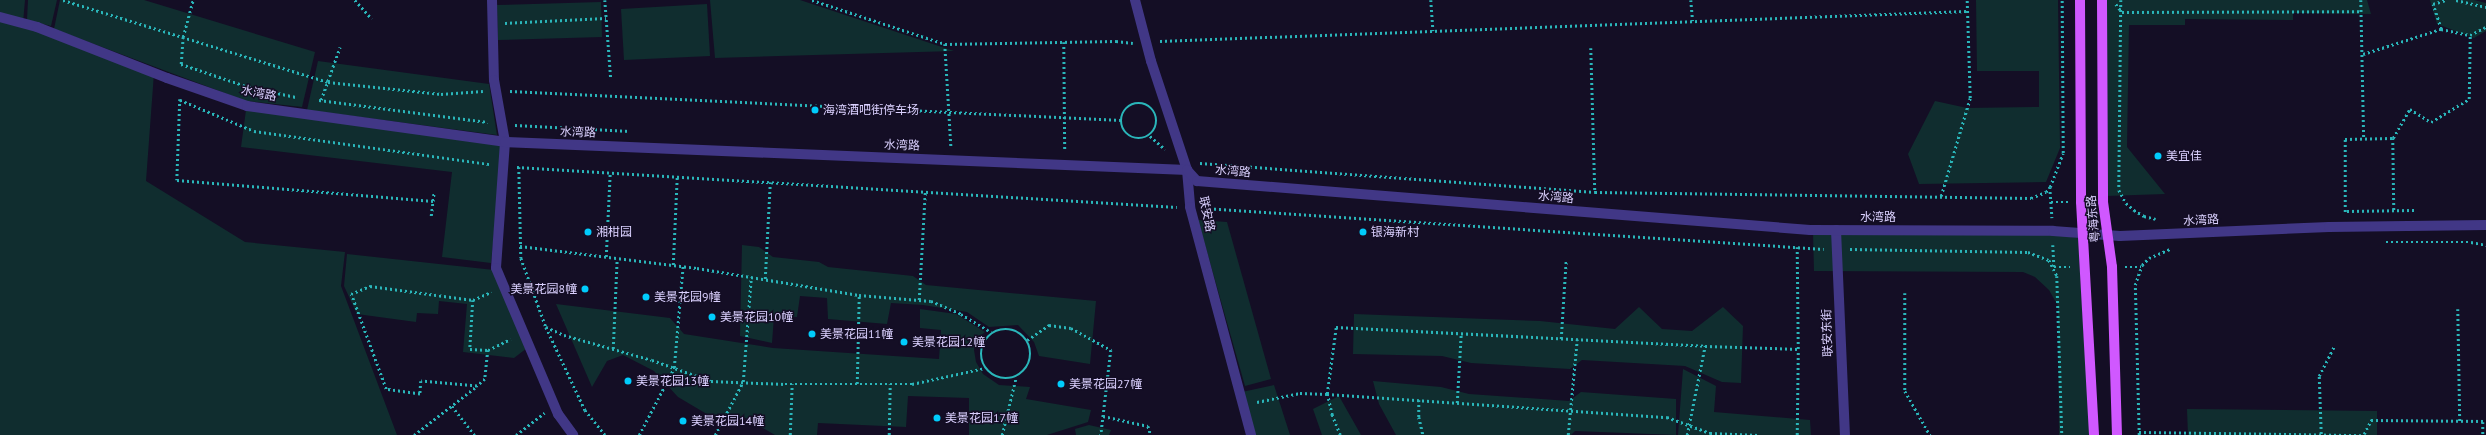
<!DOCTYPE html>
<meta charset="utf-8">
<style>
body{margin:0}
#map{position:relative;width:2486px;height:435px;overflow:hidden;background:#140e25;font-family:"PT Sans","Noto Sans SC",sans-serif}
div>[style]{position:absolute}
[style*='--x']{left:calc(var(--x)*1px);top:calc(var(--y)*1px);width:calc(var(--w)*1px);rotate:calc(var(--a)*1deg)}
.green>*{inset:0;background:#102d2f}
.path>*{height:2.5px;margin-top:-1.25px;transform-origin:0;background:repeating-linear-gradient(90deg,#2ab6ba 0 2px,transparent 0 5px)}
.path>.ring{margin:-1.25px;padding:0;box-sizing:content-box;background:none;border:2.5px solid #2ab6ba;border-radius:50%}
.service>*{height:10px;margin:-5px;padding:0 5px;transform-origin:5px;border-radius:5px;background:#413786}
.minor>*{height:10px;margin:-5px;padding:0 5px;transform-origin:5px;border-radius:5px;background:#413786}
.tertiary>*{height:10px;margin:-5px;padding:0 5px;transform-origin:5px;border-radius:5px;background:#413786}
.primary>*{height:10px;margin:-5px;padding:0 5px;transform-origin:5px;border-radius:5px;background:#d058ff}
.dots>*{width:11px;height:11px;translate:-50% -50%;box-sizing:border-box;border:2px solid #140e25;border-radius:50%}
span{translate:-50% -50%;white-space:nowrap;text-align:center;line-height:1.15;-webkit-text-stroke:3px #140e25;paint-order:stroke}
.street-label{font-size:12px;color:#dbd1ff}
.poi-label{font-size:12px;color:#dbd1ff}
.left{translate:0 -50%;text-align:left}
.right{translate:-100% -50%;text-align:right}
</style>
<div id="map">
<div class="green">
<i style="clip-path:polygon(0 0,25px 0,23px 23px,0 16px)"></i>
<i style="clip-path:polygon(28px 0,57px 0,51px 26px,27px 20px)"></i>
<i style="clip-path:polygon(60px 0,144px 0,315px 52px,302px 107px,246px 101px,54px 29px)"></i>
<i style="clip-path:polygon(710px 0,800px 0,954px 51px,715px 58px)"></i>
<i style="clip-path:polygon(1976px 0,2058px 0,2060px 148px,2046px 182px,1919px 184px,1908px 154px,1935px 101px,1967px 108px,2039px 107px,2039px 71px,1977px 71px)"></i>
<i style="clip-path:polygon(2105px 0,2367px 0,2371px 14px,2293px 13px,2293px 20px,2185px 19px,2185px 25px,2129px 25px,2127px 147px,2165px 194px,2106px 196px)"></i>
<i style="clip-path:polygon(2430px 0,2474px 0,2486px 3px,2486px 31px,2474px 38px,2437px 24px)"></i>
<i style="clip-path:polygon(601px 2px,602px 37px,498px 40px,497px 5px)"></i>
<i style="clip-path:polygon(707px 4px,710px 56px,624px 60px,621px 9px)"></i>
<i style="clip-path:polygon(0 17px,154px 73px,146px 181px,245px 242px,345px 252px,341px 286px,397px 435px,0 435px)"></i>
<i style="clip-path:polygon(318px 61px,489px 84px,497px 135px,307px 110px)"></i>
<i style="clip-path:polygon(246px 110px,503px 143px,491px 263px,442px 257px,452px 172px,241px 147px)"></i>
<i style="clip-path:polygon(1198px 220px,1227px 222px,1271px 379px,1245px 386px)"></i>
<i style="clip-path:polygon(1813px 233px,2044px 233px,2078px 238px,2090px 435px,2059px 435px,2058px 306px,2049px 290px,2035px 277px,2023px 272px,1814px 271px)"></i>
<i style="clip-path:polygon(742px 245px,759px 247px,773px 257px,819px 262px,828px 267px,913px 276px,926px 285px,1096px 301px,1090px 364px,1039px 356px,1034px 342px,1018px 325px,989px 327px,967px 312px,923px 305px,891px 303px,887px 324px,828px 319px,827px 298px,800px 296px,797px 317px,774px 316px,772px 343px,740px 336px)"></i>
<i style="clip-path:polygon(347px 254px,494px 270px,527px 348px,514px 358px,463px 352px,467px 304px,439px 301px,438px 314px,417px 313px,416px 322px,357px 314px,344px 286px)"></i>
<i style="clip-path:polygon(556px 304px,670px 318px,684px 334px,773px 348px,939px 359px,941px 330px,920px 328px,920px 309px,956px 314px,985px 332px,978px 338px,974px 350px,976px 362px,983px 374px,999px 385px,1030px 387px,1026px 399px,1091px 410px,1088px 422px,1047px 435px,969px 435px,969px 398px,908px 396px,906px 427px,818px 423px,817px 435px,775px 435px,742px 416px,722px 423px,678px 397px,654px 371px,623px 355px,607px 361px,592px 387px)"></i>
<i style="clip-path:polygon(1639px 307px,1662px 329px,1692px 331px,1723px 307px,1743px 326px,1741px 383px,1722px 382px,1685px 366px,1582px 360px,1570px 369px,1471px 363px,1442px 356px,1353px 354px,1354px 314px,1540px 321px,1615px 329px)"></i>
<i style="clip-path:polygon(1683px 369px,1716px 386px,1714px 412px,1810px 420px,1811px 435px,1678px 435px)"></i>
<i style="clip-path:polygon(1373px 381px,1441px 387px,1469px 394px,1569px 401px,1581px 392px,1676px 399px,1676px 435px,1575px 431px,1571px 435px,1396px 435px,1379px 404px)"></i>
<i style="clip-path:polygon(1274px 385px,1290px 435px,1253px 435px,1242px 392px)"></i>
<i style="clip-path:polygon(1339px 396px,1361px 435px,1322px 435px,1313px 409px)"></i>
<i style="clip-path:polygon(2187px 409px,2377px 411px,2377px 435px,2188px 435px)"></i>
<i style="clip-path:polygon(1089px 425px,1111px 430px,1109px 435px,1076px 435px,1075px 429px)"></i>
</div>
<div class="path">
<i style="--x:63;--y:0;--w:277;--a:17.2"></i>
<i style="--x:328;--y:82;--w:114;--a:6.1"></i>
<i style="--x:441;--y:94;--w:42;--a:-4.1"></i>
<i style="--x:355;--y:0;--w:25;--a:48"></i>
<i style="--x:605;--y:0;--w:79;--a:85.7"></i>
<i style="--x:812;--y:0;--w:140;--a:18.3"></i>
<i style="--x:945;--y:44;--w:171;--a:-1"></i>
<i style="--x:1116;--y:41;--w:17;--a:7"></i>
<i style="--x:1431;--y:0;--w:31;--a:86"></i>
<i style="--x:1691;--y:0;--w:21;--a:85"></i>
<i style="--x:2121;--y:0;--w:190;--a:90.6"></i>
<i style="--x:2119;--y:190;--w:15;--a:62"></i>
<i style="--x:2126;--y:203;--w:11;--a:41"></i>
<i style="--x:2134;--y:210;--w:12;--a:31"></i>
<i style="--x:2144;--y:216;--w:12;--a:14"></i>
<i style="--x:2361;--y:0;--w:139;--a:88.8"></i>
<i style="--x:2456;--y:0;--w:31;--a:13"></i>
<i style="--x:2116;--y:4;--w:10;--a:53"></i>
<i style="--x:2122;--y:12;--w:239;--a:-0.2"></i>
<i style="--x:505;--y:23;--w:101;--a:-2.8"></i>
<i style="--x:2441;--y:29;--w:30;--a:12"></i>
<i style="--x:1160;--y:41;--w:808;--a:-2.13"></i>
<i style="--x:1064;--y:42;--w:109;--a:89.5"></i>
<i style="--x:945;--y:44;--w:102;--a:86.6"></i>
<i style="--x:1591;--y:48;--w:144;--a:88.4"></i>
<i style="--x:2363;--y:54;--w:82;--a:-17.8"></i>
<i style="--x:2441;--y:29;--w:26;--a:-108"></i>
<i style="--x:2433;--y:4;--w:14;--a:-17"></i>
<i style="--x:181;--y:64;--w:72;--a:18.7"></i>
<i style="--x:249;--y:87;--w:48;--a:12"></i>
<i style="--x:181;--y:64;--w:27;--a:-86"></i>
<i style="--x:183;--y:37;--w:38;--a:-75"></i>
<i style="--x:510;--y:91;--w:612;--a:2.72"></i>
<i style="--x:180;--y:99;--w:81;--a:92.1"></i>
<i style="--x:177;--y:180;--w:257;--a:4.7"></i>
<i style="--x:180;--y:100;--w:80;--a:22.7"></i>
<i style="--x:254;--y:131;--w:238;--a:8"></i>
<i style="--x:319;--y:100;--w:170;--a:7.4"></i>
<i style="--x:321;--y:100;--w:56;--a:-70.3"></i>
<i class="ring" style="left:1121px;top:103px;width:33.5px;height:33.5px"></i>
<i style="--x:515;--y:125;--w:115;--a:3"></i>
<i style="--x:1150;--y:136;--w:20;--a:41"></i>
<i style="--x:2393;--y:138;--w:34;--a:-60"></i>
<i style="--x:2410;--y:109;--w:25;--a:32"></i>
<i style="--x:2431;--y:122;--w:44;--a:-31.2"></i>
<i style="--x:2469;--y:99;--w:64;--a:-89.1"></i>
<i style="--x:2470;--y:35;--w:18;--a:-27"></i>
<i style="--x:1200;--y:163;--w:396;--a:4.2"></i>
<i style="--x:1595;--y:192;--w:436;--a:0.8"></i>
<i style="--x:2031;--y:198;--w:16;--a:-22"></i>
<i style="--x:2046;--y:192;--w:6;--a:-51"></i>
<i style="--x:2050;--y:187;--w:36;--a:-69"></i>
<i style="--x:2063;--y:153;--w:153;--a:-90.4"></i>
<i style="--x:517;--y:167;--w:661;--a:3.47"></i>
<i style="--x:519;--y:167;--w:91;--a:88.7"></i>
<i style="--x:521;--y:258;--w:73;--a:70.1"></i>
<i style="--x:546;--y:327;--w:92;--a:64.8"></i>
<i style="--x:585;--y:410;--w:32;--a:51"></i>
<i style="--x:2050;--y:187;--w:31;--a:86"></i>
<i style="--x:1941;--y:196;--w:102;--a:-73.5"></i>
<i style="--x:1970;--y:98;--w:98;--a:-91.8"></i>
<i style="--x:2051;--y:202;--w:17;--a:0"></i>
<i style="--x:1204;--y:208;--w:621;--a:3.78"></i>
<i style="--x:2347;--y:211;--w:67;--a:-0.9"></i>
<i style="--x:2345;--y:212;--w:73;--a:-90"></i>
<i style="--x:2345;--y:139;--w:48;--a:-1.2"></i>
<i style="--x:2393;--y:138;--w:72;--a:89.2"></i>
<i style="--x:431;--y:216;--w:23;--a:-83"></i>
<i style="--x:2386;--y:242;--w:85;--a:0"></i>
<i style="--x:2471;--y:242;--w:15;--a:11"></i>
<i style="--x:2053;--y:245;--w:22;--a:87"></i>
<i style="--x:2054;--y:267;--w:16;--a:0"></i>
<i style="--x:520;--y:246;--w:178;--a:7.1"></i>
<i style="--x:697;--y:268;--w:164;--a:9.5"></i>
<i style="--x:859;--y:295;--w:72;--a:4.8"></i>
<i style="--x:931;--y:301;--w:33;--a:23"></i>
<i style="--x:961;--y:314;--w:35;--a:31"></i>
<i style="--x:1850;--y:249;--w:178;--a:1"></i>
<i style="--x:2028;--y:252;--w:22;--a:21"></i>
<i style="--x:2049;--y:260;--w:18;--a:63"></i>
<i style="--x:2057;--y:276;--w:159;--a:88.2"></i>
<i style="--x:606;--y:257;--w:84;--a:-87.3"></i>
<i style="--x:673;--y:265;--w:88;--a:-87.4"></i>
<i style="--x:2125;--y:267;--w:16;--a:0"></i>
<i style="--x:765;--y:279;--w:97;--a:-87"></i>
<i style="--x:370;--y:286;--w:104;--a:7.7"></i>
<i style="--x:473;--y:300;--w:49;--a:93.5"></i>
<i style="--x:470;--y:349;--w:18;--a:3"></i>
<i style="--x:488;--y:350;--w:29;--a:96"></i>
<i style="--x:485;--y:379;--w:11;--a:139"></i>
<i style="--x:477;--y:386;--w:56;--a:-174.9"></i>
<i style="--x:421;--y:381;--w:13;--a:94"></i>
<i style="--x:420;--y:394;--w:34;--a:-172"></i>
<i style="--x:386;--y:389;--w:101;--a:-110.2"></i>
<i style="--x:351;--y:294;--w:21;--a:-23"></i>
<i style="--x:1905;--y:293;--w:98;--a:90"></i>
<i style="--x:1905;--y:391;--w:51;--a:60.4"></i>
<i style="--x:473;--y:300;--w:20;--a:-24"></i>
<i style="--x:919;--y:300;--w:109;--a:-86.8"></i>
<i style="--x:2458;--y:309;--w:112;--a:89"></i>
<i style="--x:546;--y:327;--w:20;--a:24"></i>
<i style="--x:564;--y:335;--w:91;--a:15.9"></i>
<i style="--x:652;--y:360;--w:63;--a:19.6"></i>
<i style="--x:711;--y:381;--w:74;--a:2.3"></i>
<i style="--x:785;--y:384;--w:127;--a:0"></i>
<i style="--x:912;--y:384;--w:75;--a:-12.4"></i>
<i class="ring" style="left:981px;top:329px;width:47.5px;height:47.5px"></i>
<i style="--x:1561;--y:339;--w:79;--a:-86.4"></i>
<i style="--x:1027;--y:340;--w:27;--a:-34"></i>
<i style="--x:1049;--y:325;--w:22;--a:8"></i>
<i style="--x:1071;--y:328;--w:46;--a:28.8"></i>
<i style="--x:1111;--y:350;--w:86;--a:96.7"></i>
<i style="--x:613;--y:349;--w:90;--a:-87.5"></i>
<i style="--x:488;--y:350;--w:25;--a:-26"></i>
<i style="--x:857;--y:384;--w:89;--a:-88.7"></i>
<i style="--x:1419;--y:400;--w:17;--a:90"></i>
<i style="--x:1419;--y:417;--w:18;--a:77"></i>
<i style="--x:1257;--y:402;--w:44;--a:-11.8"></i>
<i style="--x:1300;--y:393;--w:27;--a:2"></i>
<i style="--x:1327;--y:394;--w:341;--a:3.9"></i>
<i style="--x:1667;--y:417;--w:46;--a:20.4"></i>
<i style="--x:1710;--y:433;--w:49;--a:2.3"></i>
<i style="--x:1457;--y:403;--w:69;--a:-86.7"></i>
<i style="--x:452;--y:406;--w:37;--a:52"></i>
<i style="--x:1103;--y:416;--w:46;--a:12.5"></i>
<i style="--x:1148;--y:426;--w:9;--a:72"></i>
<i style="--x:2483;--y:422;--w:13;--a:90"></i>
<i style="--x:2139;--y:432;--w:225;--a:0.8"></i>
<i style="--x:2321;--y:434;--w:58;--a:-92"></i>
<i style="--x:2319;--y:376;--w:34;--a:-63"></i>
<i style="--x:2364;--y:434;--w:16;--a:-63"></i>
<i style="--x:2371;--y:420;--w:115;--a:0.5"></i>
<i style="--x:414;--y:435;--w:80;--a:-37.9"></i>
<i style="--x:516;--y:435;--w:36;--a:-38"></i>
<i style="--x:639;--y:435;--w:76;--a:-62.4"></i>
<i style="--x:674;--y:368;--w:102;--a:-85"></i>
<i style="--x:715;--y:435;--w:60;--a:-62.2"></i>
<i style="--x:743;--y:382;--w:105;--a:-85.6"></i>
<i style="--x:790;--y:435;--w:51;--a:-87.8"></i>
<i style="--x:889;--y:435;--w:51;--a:-88.9"></i>
<i style="--x:1002;--y:435;--w:60;--a:-76.4"></i>
<i style="--x:1340;--y:435;--w:22;--a:-112"></i>
<i style="--x:1332;--y:415;--w:22;--a:-103"></i>
<i style="--x:1327;--y:394;--w:68;--a:-82.3"></i>
<i style="--x:1336;--y:327;--w:369;--a:2.9"></i>
<i style="--x:1568;--y:435;--w:96;--a:-84.6"></i>
<i style="--x:1687;--y:435;--w:91;--a:-78.6"></i>
<i style="--x:1705;--y:346;--w:93;--a:1.8"></i>
<i style="--x:1798;--y:349;--w:102;--a:-90.6"></i>
<i style="--x:1797;--y:435;--w:85;--a:-89.3"></i>
<i style="--x:2139;--y:435;--w:150;--a:-91.5"></i>
<i style="--x:2135;--y:285;--w:21;--a:-71"></i>
<i style="--x:2142;--y:265;--w:10;--a:-45"></i>
<i style="--x:2149;--y:258;--w:23;--a:-23"></i>
</div>
<div class="service">
<i style="--x:492;--y:0;--w:80;--a:88.6"></i>
<i style="--x:494;--y:80;--w:63;--a:79.9"></i>
<i style="--x:505;--y:142;--w:126;--a:94.1"></i>
<i style="--x:496;--y:268;--w:159;--a:67"></i>
<i style="--x:558;--y:414;--w:26;--a:54"></i>
<i style="--x:1836;--y:230;--w:205;--a:87.5"></i>
</div>
<div class="minor">
<i style="--x:1135;--y:0;--w:63;--a:75.3"></i>
<i style="--x:1151;--y:61;--w:115;--a:71.7"></i>
<i style="--x:1187;--y:170;--w:37;--a:85"></i>
<i style="--x:1190;--y:207;--w:236;--a:75"></i>
</div>
<div class="tertiary">
<i style="--x:0;--y:17;--w:38;--a:15"></i>
<i style="--x:37;--y:27;--w:140;--a:21.4"></i>
<i style="--x:167;--y:78;--w:85;--a:19.3"></i>
<i style="--x:247;--y:106;--w:260;--a:7.9"></i>
<i style="--x:505;--y:142;--w:683;--a:2.35"></i>
<i style="--x:1187;--y:170;--w:15;--a:48"></i>
<i style="--x:1197;--y:181;--w:615;--a:4.57"></i>
<i style="--x:1810;--y:230;--w:243;--a:0.2"></i>
<i style="--x:2053;--y:231;--w:67;--a:4.3"></i>
<i style="--x:2120;--y:236;--w:209;--a:-2.5"></i>
<i style="--x:2329;--y:227;--w:157;--a:-0.7"></i>
</div>
<div class="primary">
<i style="--x:2080;--y:0;--w:202;--a:89.7"></i>
<i style="--x:2081;--y:202;--w:233;--a:86.8"></i>
<i style="--x:2102;--y:0;--w:202;--a:89.7"></i>
<i style="--x:2103;--y:202;--w:66;--a:82.1"></i>
<i style="--x:2112;--y:267;--w:168;--a:88.3"></i>
</div>
<div class="dots">
<i style="left:815px;top:110px;background:#00ccfc"></i>
<i style="left:2158px;top:156px;background:#00ccfc"></i>
<i style="left:588px;top:232px;background:#00ccfc"></i>
<i style="left:1363px;top:232px;background:#00ccfc"></i>
<i style="left:585px;top:289px;background:#00ccfc"></i>
<i style="left:646px;top:297px;background:#00ccfc"></i>
<i style="left:712px;top:317px;background:#00ccfc"></i>
<i style="left:812px;top:334px;background:#00ccfc"></i>
<i style="left:904px;top:342px;background:#00ccfc"></i>
<i style="left:628px;top:381px;background:#00ccfc"></i>
<i style="left:1061px;top:384px;background:#00ccfc"></i>
<i style="left:937px;top:418px;background:#00ccfc"></i>
<i style="left:683px;top:421px;background:#00ccfc"></i>
</div>
<div class="street-label">
<span style="left:259px;top:93px;rotate:11deg">水湾路</span>
<span style="left:578px;top:132px;rotate:2deg">水湾路</span>
<span style="left:902px;top:145px;rotate:2deg">水湾路</span>
<span style="left:1233px;top:171px;rotate:5deg">水湾路</span>
<span style="left:1556px;top:197px;rotate:5deg">水湾路</span>
<span style="left:1207px;top:214px;rotate:78deg">联安路</span>
<span style="left:1878px;top:217px">水湾路</span>
<span style="left:2093px;top:219px;rotate:-95deg">粤海东路</span>
<span style="left:2201px;top:220px;rotate:-3deg">水湾路</span>
<span style="left:1827px;top:333px;rotate:-92deg">联安东街</span>
</div>
<div class="poi-label">
<span class="left" style="left:823px;top:110px">海湾酒吧街停车场</span>
<span class="left" style="left:2166px;top:156px">美宜佳</span>
<span class="left" style="left:596px;top:232px">湘柑园</span>
<span class="left" style="left:1371px;top:232px">银海新村</span>
<span class="right" style="left:577px;top:289px">美景花园8幢</span>
<span class="left" style="left:654px;top:297px">美景花园9幢</span>
<span class="left" style="left:720px;top:317px">美景花园10幢</span>
<span class="left" style="left:820px;top:334px">美景花园11幢</span>
<span class="left" style="left:912px;top:342px">美景花园12幢</span>
<span class="left" style="left:636px;top:381px">美景花园13幢</span>
<span class="left" style="left:1069px;top:384px">美景花园27幢</span>
<span class="left" style="left:945px;top:418px">美景花园17幢</span>
<span class="left" style="left:691px;top:421px">美景花园14幢</span>
</div>
</div>
